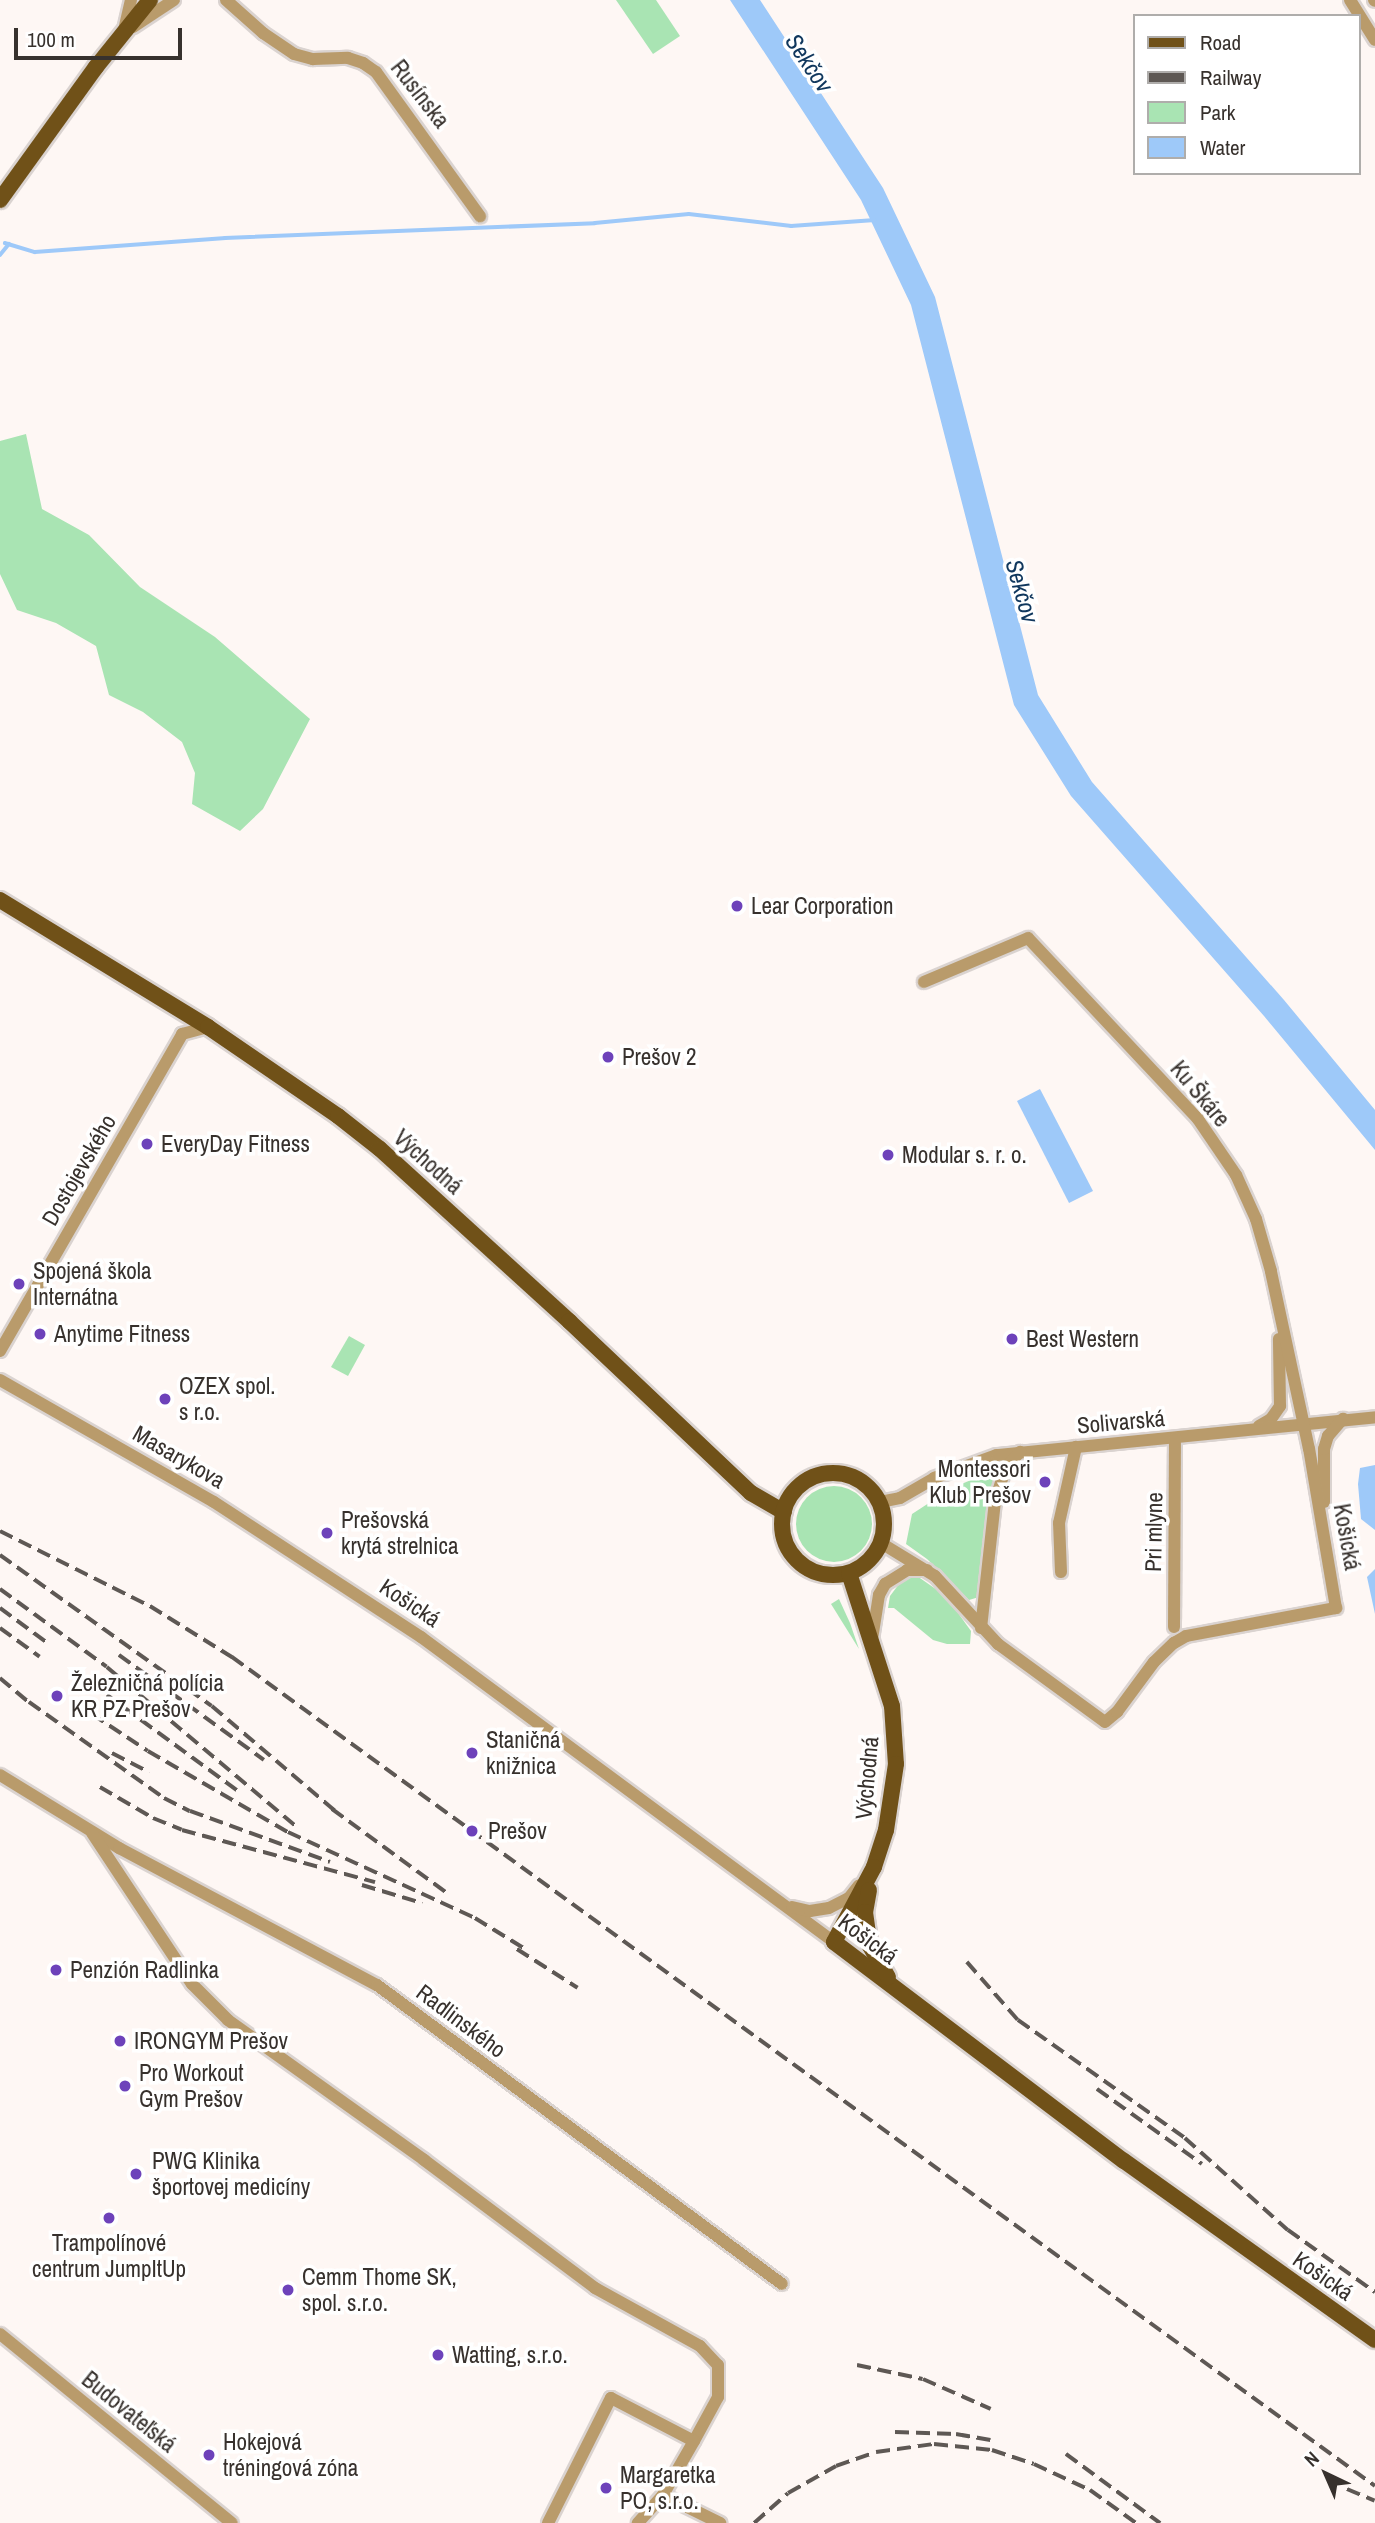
<!DOCTYPE html>
<meta charset="utf-8">
<style>
body{margin:0}
#map{position:relative;width:1375px;height:2523px;overflow:hidden;background:#fef7f4;font-family:"Archivo Narrow",sans-serif}
div>[style]{position:absolute}
[style*='--x']{left:calc(var(--x)*1px);top:calc(var(--y)*1px);width:calc(var(--w)*1px);rotate:calc(var(--a)*1deg)}
.green>*{inset:0;background:#a9e4b3}
.round{border-radius:50%}
.water>*{inset:0;background:#9ec9f9}
.stream>*{height:3.5px;margin:-1.75px;padding:0 1.75px;transform-origin:1.75px;border-radius:1.75px;background:#9ec9f9}
.roads{filter:drop-shadow(2px 0 #dad3d0) drop-shadow(-2px 0 #dad3d0) drop-shadow(0 2px #dad3d0) drop-shadow(0 -2px #dad3d0)}
.minor>*{height:12px;margin:-6px;padding:0 6px;transform-origin:6px;border-radius:6px;background:#b99b6b}
.major>*{height:16px;margin:-8px;padding:0 8px;transform-origin:8px;border-radius:8px;background:#705118}
.major>.ring{margin:-8px;padding:0;box-sizing:content-box;background:none;border:16px solid #705118;border-radius:50%}
.rail>*{height:3.5px;margin-top:-1.75px;transform-origin:0;background:repeating-linear-gradient(90deg,#5e5854 0 14px,transparent 0 21px)}
.dots>*{width:19px;height:19px;translate:-50% -50%;box-sizing:border-box;border:4px solid #fff;border-radius:50%}
span{translate:-50% -50%;white-space:nowrap;text-align:center;line-height:1.15;-webkit-text-stroke:7px #fff;paint-order:stroke}
.street-label{font-size:23px;color:#37312d}
.poi-label{font-size:23px;color:#37312d}
.left{translate:0 -50%;text-align:left}
.right{translate:-100% -50%;text-align:right}
.water-label{font-size:24px;color:#10375d;font-style:italic}
.legend{position:absolute;left:1133px;top:14px;width:228px;height:161px;box-sizing:border-box;background:#fff;border:2px solid #afadab;margin:0;padding:9px 12px;list-style:none;font-size:21px;color:#37312d}
.legend li{display:flex;align-items:center;gap:14px;height:35px}
.legend b{width:35px;border:2px solid #afadab}
.north{position:absolute;left:1291px;top:2439px;width:70px;height:70px;-webkit-text-stroke:5px #fff;paint-order:stroke;rotate:316deg;font-size:19px;font-weight:700;line-height:28px;text-align:center;color:#37312d}
.north::after{content:'';display:block;margin:auto;width:24px;height:32px;background:#37312d;clip-path:polygon(50% 0,100% 100%,50% 72%,0 100%)}
.scale{position:absolute;left:14px;top:28px;width:168px;height:32px;box-sizing:border-box;border:4px solid #37312d;border-top:0;padding-left:9px;font-size:21px;line-height:24px;white-space:nowrap;color:#37312d;-webkit-text-stroke:5px #fff;paint-order:stroke}
</style>
<div id="map">
<div class="green">
<i style="clip-path:polygon(616px 0,656px 0,680px 36px,653px 54px)"></i>
<i style="clip-path:polygon(26px 434px,42px 509px,89px 535px,140px 587px,215px 637px,310px 719px,263px 809px,240px 831px,192px 804px,195px 773px,182px 742px,143px 712px,109px 695px,96px 646px,56px 623px,17px 610px,0 574px,0 441px)"></i>
<i style="clip-path:polygon(349px 1336px,365px 1345px,348px 1376px,331px 1367px)"></i>
<i style="clip-path:polygon(990px 1472px,995px 1474px,985px 1524px,984px 1584px,979px 1597px,969px 1600px,927px 1559px,906px 1544px,912px 1514px,952px 1488px)"></i>
<i class="round" style="left:796px;top:1486px;width:76px;height:76px"></i>
<i style="clip-path:polygon(917px 1576px,940px 1592px,953px 1606px,971px 1631px,970px 1644px,947px 1644px,933px 1640px,894px 1608px,888px 1608px,890px 1596px,899px 1584px,897px 1581px)"></i>
<i style="clip-path:polygon(839px 1599px,850px 1623px,859px 1649px,831px 1604px)"></i>
</div>
<div class="water">
<i style="clip-path:polygon(730px 0,760px 0,883px 188px,935px 297px,1038px 695px,1092px 782px,1284px 1000px,1375px 1110px,1375px 1150px,1264px 1016px,1071px 796px,1014px 705px,911px 305px,861px 200px)"></i>
<i style="clip-path:polygon(1040px 1089px,1093px 1191px,1069px 1203px,1017px 1101px)"></i>
<i style="clip-path:polygon(1375px 1465px,1375px 1530px,1361px 1519px,1358px 1484px,1360px 1468px)"></i>
<i style="clip-path:polygon(1375px 1569px,1375px 1614px,1367px 1577px)"></i>
</div>
<div class="stream">
<i style="--x:5;--y:243;--w:31;--a:17"></i>
<i style="--x:35;--y:252;--w:191;--a:-4.2"></i>
<i style="--x:225;--y:238;--w:370;--a:-2.3"></i>
<i style="--x:595;--y:223;--w:94;--a:-5.5"></i>
<i style="--x:689;--y:214;--w:103;--a:6.7"></i>
<i style="--x:791;--y:226;--w:84;--a:-4.1"></i>
<i style="--x:0;--y:255;--w:14;--a:-51"></i>
</div>
<div class="roads">
<div class="minor">
<i style="--x:226;--y:0;--w:50;--a:41.7"></i>
<i style="--x:263;--y:33;--w:37;--a:34"></i>
<i style="--x:294;--y:54;--w:20;--a:15"></i>
<i style="--x:313;--y:59;--w:35;--a:-2"></i>
<i style="--x:348;--y:58;--w:16;--a:18"></i>
<i style="--x:363;--y:63;--w:16;--a:35"></i>
<i style="--x:376;--y:72;--w:178;--a:54.2"></i>
<i style="--x:1350;--y:0;--w:47;--a:58"></i>
<i style="--x:1374;--y:0;--w:1;--a:45"></i>
<i style="--x:133;--y:27;--w:49;--a:-33.4"></i>
<i style="--x:124;--y:30;--w:31;--a:-77"></i>
<i style="--x:0;--y:1351;--w:366;--a:-60.1"></i>
<i style="--x:182;--y:1034;--w:27;--a:-15"></i>
<i style="--x:0;--y:1380;--w:246;--a:29.7"></i>
<i style="--x:214;--y:1502;--w:247;--a:33.1"></i>
<i style="--x:421;--y:1637;--w:513;--a:36.45"></i>
<i style="--x:1259;--y:1426;--w:14;--a:-30"></i>
<i style="--x:1271;--y:1419;--w:16;--a:-55"></i>
<i style="--x:1280;--y:1406;--w:67;--a:-90.9"></i>
<i style="--x:880;--y:1502;--w:20;--a:-11"></i>
<i style="--x:900;--y:1498;--w:39;--a:-30"></i>
<i style="--x:934;--y:1478;--w:67;--a:-20.1"></i>
<i style="--x:997;--y:1455;--w:380;--a:-5.7"></i>
<i style="--x:1324;--y:1502;--w:53;--a:-90"></i>
<i style="--x:1324;--y:1449;--w:14;--a:-73"></i>
<i style="--x:1328;--y:1436;--w:23;--a:-49"></i>
<i style="--x:881;--y:1543;--w:63;--a:31.4"></i>
<i style="--x:935;--y:1576;--w:93;--a:47.2"></i>
<i style="--x:998;--y:1644;--w:132;--a:36.1"></i>
<i style="--x:1105;--y:1722;--w:16;--a:-40"></i>
<i style="--x:1117;--y:1712;--w:62;--a:-53.5"></i>
<i style="--x:1154;--y:1662;--w:28;--a:-44"></i>
<i style="--x:1174;--y:1643;--w:14;--a:-30"></i>
<i style="--x:1186;--y:1636;--w:153;--a:-10.6"></i>
<i style="--x:1336;--y:1608;--w:161;--a:-99.6"></i>
<i style="--x:1309;--y:1449;--w:182;--a:-102.1"></i>
<i style="--x:1271;--y:1271;--w:54;--a:-106.1"></i>
<i style="--x:1256;--y:1219;--w:48;--a:-114.4"></i>
<i style="--x:1236;--y:1175;--w:68;--a:-124.2"></i>
<i style="--x:1198;--y:1119;--w:248;--a:-133.2"></i>
<i style="--x:1028;--y:938;--w:113;--a:157.1"></i>
<i style="--x:1061;--y:1572;--w:49;--a:-92.3"></i>
<i style="--x:1059;--y:1523;--w:78;--a:-77.4"></i>
<i style="--x:1174;--y:1627;--w:189;--a:-89.7"></i>
<i style="--x:981;--y:1628;--w:127;--a:-83.7"></i>
<i style="--x:995;--y:1502;--w:37;--a:-73"></i>
<i style="--x:1006;--y:1467;--w:21;--a:-47"></i>
<i style="--x:872;--y:1639;--w:45;--a:-81"></i>
<i style="--x:879;--y:1595;--w:13;--a:-61"></i>
<i style="--x:885;--y:1584;--w:26;--a:-32"></i>
<i style="--x:907;--y:1570;--w:20;--a:0"></i>
<i style="--x:0;--y:1775;--w:140;--a:31.5"></i>
<i style="--x:119;--y:1848;--w:292;--a:28"></i>
<i style="--x:377;--y:1985;--w:503;--a:36.44"></i>
<i style="--x:92;--y:1833;--w:181;--a:56.5"></i>
<i style="--x:192;--y:1984;--w:51;--a:45"></i>
<i style="--x:228;--y:2020;--w:241;--a:35.5"></i>
<i style="--x:424;--y:2160;--w:214;--a:36.8"></i>
<i style="--x:595;--y:2288;--w:120;--a:28.9"></i>
<i style="--x:700;--y:2346;--w:26;--a:47"></i>
<i style="--x:718;--y:2365;--w:32;--a:90"></i>
<i style="--x:718;--y:2397;--w:50;--a:118.6"></i>
<i style="--x:792;--y:1907;--w:18;--a:13"></i>
<i style="--x:810;--y:1911;--w:19;--a:-9"></i>
<i style="--x:829;--y:1908;--w:22;--a:-27"></i>
<i style="--x:849;--y:1898;--w:16;--a:-52"></i>
<i style="--x:0;--y:2334;--w:299;--a:39.2"></i>
<i style="--x:663;--y:2495;--w:64;--a:26.2"></i>
<i style="--x:548;--y:2523;--w:140;--a:-63.3"></i>
<i style="--x:611;--y:2398;--w:93;--a:27.4"></i>
<i style="--x:694;--y:2441;--w:62;--a:119.9"></i>
<i style="--x:663;--y:2495;--w:38;--a:132"></i>
</div>
<div class="major">
<i style="--x:0;--y:200;--w:164;--a:-54.2"></i>
<i style="--x:96;--y:67;--w:86;--a:-51.1"></i>
<i style="--x:0;--y:900;--w:244;--a:31.4"></i>
<i style="--x:208;--y:1027;--w:158;--a:34.4"></i>
<i style="--x:338;--y:1116;--w:53;--a:38.2"></i>
<i style="--x:380;--y:1149;--w:256;--a:42.3"></i>
<i style="--x:569;--y:1321;--w:250;--a:43.4"></i>
<i style="--x:751;--y:1493;--w:38;--a:30"></i>
<i class="ring" style="left:782px;top:1473px;width:86px;height:86px"></i>
<i style="--x:849;--y:1573;--w:140;--a:72.1"></i>
<i style="--x:892;--y:1706;--w:58;--a:86.1"></i>
<i style="--x:896;--y:1764;--w:67;--a:98.6"></i>
<i style="--x:886;--y:1830;--w:39;--a:108"></i>
<i style="--x:874;--y:1867;--w:85;--a:118.1"></i>
<i style="--x:834;--y:1942;--w:363;--a:37.1"></i>
<i style="--x:1124;--y:2161;--w:308;--a:35.5"></i>
<i style="--x:869;--y:1890;--w:22;--a:100"></i>
<i style="--x:865;--y:1912;--w:34;--a:82"></i>
<i style="--x:870;--y:1946;--w:36;--a:60"></i>
</div>
</div>
<div class="rail">
<i style="--x:0;--y:1531;--w:168;--a:26.6"></i>
<i style="--x:150;--y:1606;--w:97;--a:31.9"></i>
<i style="--x:232;--y:1657;--w:1412;--a:35.95"></i>
<i style="--x:0;--y:1555;--w:260;--a:35.5"></i>
<i style="--x:212;--y:1706;--w:167;--a:40.4"></i>
<i style="--x:0;--y:1589;--w:132;--a:36.1"></i>
<i style="--x:107;--y:1667;--w:248;--a:40.1"></i>
<i style="--x:0;--y:1608;--w:61;--a:36.3"></i>
<i style="--x:0;--y:1628;--w:49;--a:35.9"></i>
<i style="--x:119;--y:1655;--w:179;--a:35.9"></i>
<i style="--x:0;--y:1678;--w:38;--a:40"></i>
<i style="--x:29;--y:1702;--w:166;--a:35.4"></i>
<i style="--x:164;--y:1798;--w:29;--a:27"></i>
<i style="--x:190;--y:1811;--w:149;--a:20"></i>
<i style="--x:107;--y:1695;--w:161;--a:36.2"></i>
<i style="--x:92;--y:1714;--w:67;--a:33.5"></i>
<i style="--x:148;--y:1751;--w:162;--a:30.1"></i>
<i style="--x:288;--y:1832;--w:206;--a:24.7"></i>
<i style="--x:475;--y:1918;--w:61;--a:31.6"></i>
<i style="--x:112;--y:1753;--w:42;--a:27.2"></i>
<i style="--x:100;--y:1787;--w:61;--a:30.3"></i>
<i style="--x:153;--y:1818;--w:31;--a:22"></i>
<i style="--x:182;--y:1830;--w:200;--a:15.1"></i>
<i style="--x:332;--y:1809;--w:141;--a:36.1"></i>
<i style="--x:362;--y:1885;--w:63;--a:16.7"></i>
<i style="--x:517;--y:1949;--w:72;--a:32.6"></i>
<i style="--x:967;--y:1962;--w:77;--a:48.7"></i>
<i style="--x:1018;--y:2020;--w:204;--a:35.2"></i>
<i style="--x:1185;--y:2138;--w:138;--a:41.8"></i>
<i style="--x:1288;--y:2230;--w:107;--a:35.5"></i>
<i style="--x:1097;--y:2089;--w:129;--a:35.5"></i>
<i style="--x:857;--y:2365;--w:67;--a:12"></i>
<i style="--x:923;--y:2379;--w:74;--a:23.8"></i>
<i style="--x:895;--y:2432;--w:61;--a:1.9"></i>
<i style="--x:956;--y:2434;--w:35;--a:10"></i>
<i style="--x:1066;--y:2454;--w:117;--a:36.3"></i>
<i style="--x:1347;--y:2489;--w:30;--a:23"></i>
<i style="--x:754;--y:2523;--w:45;--a:-41.4"></i>
<i style="--x:788;--y:2493;--w:55;--a:-29.4"></i>
<i style="--x:836;--y:2466;--w:42;--a:-19.3"></i>
<i style="--x:876;--y:2452;--w:59;--a:-7.9"></i>
<i style="--x:934;--y:2444;--w:58;--a:5.9"></i>
<i style="--x:992;--y:2450;--w:44;--a:18.4"></i>
<i style="--x:1034;--y:2464;--w:62;--a:24.9"></i>
<i style="--x:1090;--y:2490;--w:57;--a:35.7"></i>
</div>
<div class="dots">
<i style="left:737px;top:906px;background:#6d42ba"></i>
<i style="left:608px;top:1057px;background:#6d42ba"></i>
<i style="left:147px;top:1144px;background:#6d42ba"></i>
<i style="left:888px;top:1155px;background:#6d42ba"></i>
<i style="left:19px;top:1284px;background:#6d42ba"></i>
<i style="left:40px;top:1334px;background:#6d42ba"></i>
<i style="left:1012px;top:1339px;background:#6d42ba"></i>
<i style="left:165px;top:1399px;background:#6d42ba"></i>
<i style="left:1045px;top:1482px;background:#6d42ba"></i>
<i style="left:327px;top:1533px;background:#6d42ba"></i>
<i style="left:57px;top:1696px;background:#6d42ba"></i>
<i style="left:472px;top:1753px;background:#6d42ba"></i>
<i style="left:472px;top:1831px;background:#6d42ba"></i>
<i style="left:56px;top:1970px;background:#6d42ba"></i>
<i style="left:120px;top:2041px;background:#6d42ba"></i>
<i style="left:125px;top:2086px;background:#6d42ba"></i>
<i style="left:136px;top:2174px;background:#6d42ba"></i>
<i style="left:109px;top:2218px;background:#6d42ba"></i>
<i style="left:288px;top:2290px;background:#6d42ba"></i>
<i style="left:438px;top:2355px;background:#6d42ba"></i>
<i style="left:209px;top:2455px;background:#6d42ba"></i>
<i style="left:606px;top:2488px;background:#6d42ba"></i>
</div>
<div class="street-label">
<span style="left:420px;top:94px;rotate:52deg">Rusínska</span>
<span style="left:1200px;top:1094px;rotate:50deg">Ku Škáre</span>
<span style="left:428px;top:1162px;rotate:42deg">Východná</span>
<span style="left:79px;top:1170px;rotate:-60deg">Dostojevského</span>
<span style="left:1121px;top:1422px;rotate:-5deg">Solivarská</span>
<span style="left:179px;top:1457px;rotate:30deg">Masarykova</span>
<span style="left:1154px;top:1532px;rotate:-89deg">Pri mlyne</span>
<span style="left:1347px;top:1537px;rotate:80deg">Košická</span>
<span style="left:410px;top:1603px;rotate:34deg">Košická</span>
<span style="left:867px;top:1778px;rotate:-85deg">Východná</span>
<span style="left:868px;top:1939px;rotate:37deg">Košická</span>
<span style="left:461px;top:2021px;rotate:37deg">Radlinského</span>
<span style="left:1323px;top:2276px;rotate:35deg">Košická</span>
<span style="left:129px;top:2412px;rotate:39deg">Budovateľská</span>
</div>
<div class="poi-label">
<span class="left" style="left:751px;top:906px">Lear Corporation</span>
<span class="left" style="left:622px;top:1057px">Prešov 2</span>
<span class="left" style="left:161px;top:1144px">EveryDay Fitness</span>
<span class="left" style="left:902px;top:1155px">Modular s. r. o.</span>
<span class="left" style="left:33px;top:1284px">Spojená škola<br>Internátna</span>
<span class="left" style="left:54px;top:1334px">Anytime Fitness</span>
<span class="left" style="left:1026px;top:1339px">Best Western</span>
<span class="left" style="left:179px;top:1399px">OZEX spol.<br>s r.o.</span>
<span class="right" style="left:1031px;top:1482px">Montessori<br>Klub Prešov</span>
<span class="left" style="left:341px;top:1533px">Prešovská<br>krytá strelnica</span>
<span class="left" style="left:71px;top:1696px">Železničná polícia<br>KR PZ Prešov</span>
<span class="left" style="left:486px;top:1753px">Staničná<br>knižnica</span>
<span class="left" style="left:488px;top:1831px">Prešov</span>
<span class="left" style="left:70px;top:1970px">Penzión Radlinka</span>
<span class="left" style="left:134px;top:2041px">IRONGYM Prešov</span>
<span class="left" style="left:139px;top:2086px">Pro Workout<br>Gym Prešov</span>
<span class="left" style="left:152px;top:2174px">PWG Klinika<br>športovej medicíny</span>
<span style="left:109px;top:2256px">Trampolínové<br>centrum JumpItUp</span>
<span class="left" style="left:302px;top:2290px">Cemm Thome SK,<br>spol. s.r.o.</span>
<span class="left" style="left:452px;top:2355px">Watting, s.r.o.</span>
<span class="left" style="left:223px;top:2455px">Hokejová<br>tréningová zóna</span>
<span class="left" style="left:620px;top:2488px">Margaretka<br>PO, s.r.o.</span>
</div>
<div class="water-label">
<span style="left:809px;top:63px;rotate:56deg">Sekčov</span>
<span style="left:1022px;top:591px;rotate:74deg">Sekčov</span>
</div>
<ul class="legend">
<li><b style="height:9px;background:#705118"></b>Road</li>
<li><b style="height:9px;background:#5e5854"></b>Railway</li>
<li><b style="height:19px;background:#a9e4b3"></b>Park</li>
<li><b style="height:19px;background:#9ec9f9"></b>Water</li>
</ul>
<div class="north">N</div>
<div class="scale">100 m</div>
</div>
